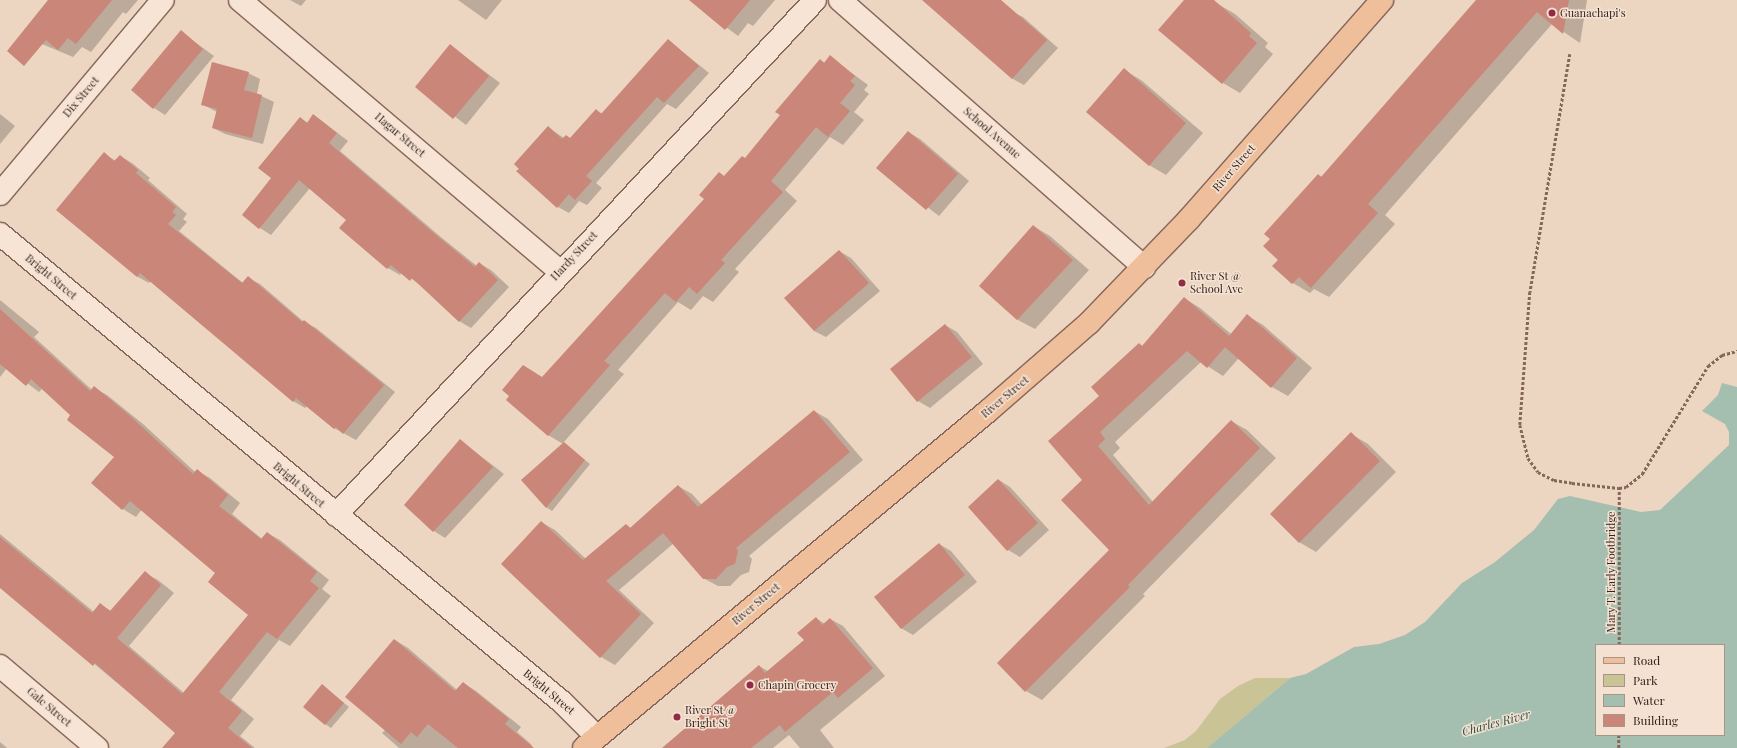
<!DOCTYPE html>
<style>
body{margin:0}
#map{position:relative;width:1737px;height:748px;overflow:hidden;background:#ecd5c1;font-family:"Playfair Display",serif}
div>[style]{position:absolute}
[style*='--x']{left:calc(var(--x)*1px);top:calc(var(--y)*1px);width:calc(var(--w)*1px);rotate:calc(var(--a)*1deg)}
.green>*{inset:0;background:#c9c396}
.water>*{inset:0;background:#a4bfb0}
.shadow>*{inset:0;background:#0003}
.building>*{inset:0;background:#c98679}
.path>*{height:2.5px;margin-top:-1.25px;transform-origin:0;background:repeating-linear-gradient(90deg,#85665a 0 3px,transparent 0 5px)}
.roads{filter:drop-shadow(1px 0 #85665a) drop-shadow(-1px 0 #85665a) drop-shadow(0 1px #85665a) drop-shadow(0 -1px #85665a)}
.minor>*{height:22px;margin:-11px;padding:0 11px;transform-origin:11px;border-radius:11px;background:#f7e4d4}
.major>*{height:22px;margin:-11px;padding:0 11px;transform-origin:11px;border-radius:11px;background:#eebf9a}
.dots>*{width:11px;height:11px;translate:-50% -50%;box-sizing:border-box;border:2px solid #f4e1d1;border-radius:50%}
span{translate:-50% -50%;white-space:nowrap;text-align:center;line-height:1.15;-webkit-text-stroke:3px #f4e1d1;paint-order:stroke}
.poi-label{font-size:11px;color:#35231d}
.left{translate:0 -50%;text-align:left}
.street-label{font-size:11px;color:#35231d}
.water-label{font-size:12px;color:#2d5448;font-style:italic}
.legend{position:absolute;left:1595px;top:644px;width:130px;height:92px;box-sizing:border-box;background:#f4e1d1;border:1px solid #a89589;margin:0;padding:5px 7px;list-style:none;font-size:12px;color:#35231d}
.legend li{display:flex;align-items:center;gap:8px;height:20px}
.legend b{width:20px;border:1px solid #a89589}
</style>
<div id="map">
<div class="green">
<i style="clip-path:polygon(1255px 678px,1290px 678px,1207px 748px,1164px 748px,1185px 740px,1196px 731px,1220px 699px,1238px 686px)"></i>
</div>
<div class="water">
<i style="clip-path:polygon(evenodd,1722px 383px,1737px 387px,1737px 748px,1207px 748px,1290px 678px,1306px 674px,1354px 647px,1379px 644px,1405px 635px,1425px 622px,1462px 583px,1495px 562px,1534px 530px,1558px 499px,1570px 496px,1641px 512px,1660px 510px,1729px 445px,1729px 432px,1725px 424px,1702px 411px,1718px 395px,1722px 383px,1596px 645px,1724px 645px,1724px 735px,1596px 735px,1596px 645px)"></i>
</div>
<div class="shadow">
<i style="clip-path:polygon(49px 0,138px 0,126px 14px,123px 12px,91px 52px,82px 47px,73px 57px,42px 44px)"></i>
<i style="clip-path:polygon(290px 0,306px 0,301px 6px)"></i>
<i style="clip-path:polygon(458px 0,502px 0,486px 20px)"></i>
<i style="clip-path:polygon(690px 0,775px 0,753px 26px,748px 23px,738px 36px)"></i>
<i style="clip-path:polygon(923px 0,987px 0,1023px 17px,1058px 48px,1024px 85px,1013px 79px)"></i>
<i style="clip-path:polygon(1185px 0,1207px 0,1218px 4px,1235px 14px,1268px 43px,1265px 47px,1273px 54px,1240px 93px,1223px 83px)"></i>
<i style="clip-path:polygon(1478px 0,1587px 0,1580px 43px,1552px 24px,1385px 215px,1395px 224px,1329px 297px,1314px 289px,1310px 293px,1293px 283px,1274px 266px,1279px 260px,1318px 175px,1322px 177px)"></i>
<i style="clip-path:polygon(181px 32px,214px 56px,165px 115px,154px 108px)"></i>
<i style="clip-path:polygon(668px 40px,709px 73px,676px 109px,667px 104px,596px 183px,602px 188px,587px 205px,579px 201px,569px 213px,558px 207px,549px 128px,564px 138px,571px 139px,596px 110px,603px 114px)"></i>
<i style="clip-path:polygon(450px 45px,500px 83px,466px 125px,416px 87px)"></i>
<i style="clip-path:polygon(830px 57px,868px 85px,864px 90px,869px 94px,854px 112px,864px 120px,843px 145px,830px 137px,785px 190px,797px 201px,735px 269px,739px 272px,713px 302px,703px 296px,691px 310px,678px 302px,618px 370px,624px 374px,563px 443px,590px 464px,552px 511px,546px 507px,563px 444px,548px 435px,542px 378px,725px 177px,745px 159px,782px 115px,820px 60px,825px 63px)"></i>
<i style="clip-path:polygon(1124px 70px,1141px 80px,1203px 133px,1166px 175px,1149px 165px)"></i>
<i style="clip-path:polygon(248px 73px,260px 79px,257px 94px,274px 102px,263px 144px,225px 134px,213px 128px,217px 112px,202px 104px)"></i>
<i style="clip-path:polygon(0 114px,15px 126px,0 144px)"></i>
<i style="clip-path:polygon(314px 115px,348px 141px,340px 151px,442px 238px,477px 266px,479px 263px,491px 270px,509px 287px,471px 328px,459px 321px,423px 287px,402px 272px,400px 275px,388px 268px,341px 227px,347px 220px,310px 188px,271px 235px,260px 228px,272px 178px,300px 118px,308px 123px)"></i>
<i style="clip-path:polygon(908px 132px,920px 139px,969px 181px,939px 216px,877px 168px)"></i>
<i style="clip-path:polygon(104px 154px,116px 161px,120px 156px,132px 163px,150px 178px,148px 180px,187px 214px,183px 219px,187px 222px,179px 231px,243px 283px,248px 278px,260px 284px,304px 322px,316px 328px,395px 392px,356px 440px,334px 428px,307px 406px,305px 408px,293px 401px,151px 281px,149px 283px,138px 277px,57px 210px)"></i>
<i style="clip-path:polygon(1033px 226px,1050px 236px,1089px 270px,1035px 329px,1018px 320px,980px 286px)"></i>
<i style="clip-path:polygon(839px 251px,851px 258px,880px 291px,826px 337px,814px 331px)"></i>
<i style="clip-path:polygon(1184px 298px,1200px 308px,1231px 334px,1248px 316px,1263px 325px,1312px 368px,1288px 396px,1272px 387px,1239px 358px,1223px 376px,1201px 362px,1115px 442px,1120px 448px,1113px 455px,1153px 502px,1231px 421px,1247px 430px,1276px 458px,1143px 594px,1145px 596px,1042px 700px,1026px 691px,1110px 550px,1083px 480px,1100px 396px,1139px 344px,1143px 346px)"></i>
<i style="clip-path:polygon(0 300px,39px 332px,34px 337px,92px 390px,94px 388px,107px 395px,143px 424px,195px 472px,197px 471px,210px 478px,240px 503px,232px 514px,262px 539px,267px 533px,280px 540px,329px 580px,322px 589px,331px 596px,290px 646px,279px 640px,231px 700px,254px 719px,240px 736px,255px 748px,172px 748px,177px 733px,0 585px,0 534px,94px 612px,100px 604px,111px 611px,145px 573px,158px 580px,174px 593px,129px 646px,184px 693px,250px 614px,217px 572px,142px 509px,136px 517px,123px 509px,115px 457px,72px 415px,43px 388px,39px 392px,7px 368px,0 377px)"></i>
<i style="clip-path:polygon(945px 325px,957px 332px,983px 364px,930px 408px,918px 401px,891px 369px)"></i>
<i style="clip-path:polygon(814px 411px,828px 419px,863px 460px,749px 556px,752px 559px,749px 572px,741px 575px,730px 586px,718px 586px,703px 578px,674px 543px,619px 590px,654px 623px,615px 665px,601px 657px,541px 522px,555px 530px,586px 559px,626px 525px,631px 528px,678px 486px,692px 494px,702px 505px)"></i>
<i style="clip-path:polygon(1351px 434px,1368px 444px,1396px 472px,1316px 552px,1299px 542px)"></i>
<i style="clip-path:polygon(460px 440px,504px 474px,445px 538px,434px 531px)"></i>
<i style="clip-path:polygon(999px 480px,1010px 487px,1049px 530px,1020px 557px,1008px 550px)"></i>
<i style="clip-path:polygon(939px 544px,951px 551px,977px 582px,913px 635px,901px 628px)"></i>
<i style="clip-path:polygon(816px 618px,825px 624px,830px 619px,843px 626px,885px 676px,820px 730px,834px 748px,800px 748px,789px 735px,773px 748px,666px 748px,759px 666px,768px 671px,805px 640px)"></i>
<i style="clip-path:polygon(395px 640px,408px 648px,457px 690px,463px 683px,476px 691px,521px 727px,517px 732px,532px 745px,529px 748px,399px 748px,382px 733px,385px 730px)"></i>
<i style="clip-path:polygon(322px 686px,349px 707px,331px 728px,325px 724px)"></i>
<i style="clip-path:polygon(0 742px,7px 748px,0 748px)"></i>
</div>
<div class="building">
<i style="clip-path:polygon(48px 0,112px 0,76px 44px,68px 38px,58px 50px,46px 40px,24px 66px,7px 51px)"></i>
<i style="clip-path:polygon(689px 0,750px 0,725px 30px)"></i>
<i style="clip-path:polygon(922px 0,1001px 0,1047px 40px,1012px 79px)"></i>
<i style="clip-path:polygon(1184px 0,1214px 0,1251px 33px,1249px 36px,1257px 43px,1222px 84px,1158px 30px)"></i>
<i style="clip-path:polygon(1476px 0,1569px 0,1563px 34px,1537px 12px,1368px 204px,1378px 213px,1311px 288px,1299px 277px,1292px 284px,1272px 266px,1278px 260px,1263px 246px,1270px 239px,1264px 234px,1318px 174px,1321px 177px)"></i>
<i style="clip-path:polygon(181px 30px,203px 49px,153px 109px,131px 90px)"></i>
<i style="clip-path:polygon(668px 39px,699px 66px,664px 103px,657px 97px,586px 176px,592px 181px,575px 200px,569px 194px,557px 208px,516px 171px,519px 169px,514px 164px,548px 126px,562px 139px,566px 135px,570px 138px,596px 109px,601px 114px)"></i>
<i style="clip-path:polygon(450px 44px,489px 76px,453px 119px,415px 87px)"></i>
<i style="clip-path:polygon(830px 55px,855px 76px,850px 81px,855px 85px,840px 103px,850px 111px,828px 137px,816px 127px,771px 181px,783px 192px,721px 260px,725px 263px,697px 294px,689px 287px,676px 302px,665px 293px,604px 361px,610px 365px,548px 436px,506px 400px,509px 396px,502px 390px,523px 365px,542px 377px,704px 199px,699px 195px,719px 172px,724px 176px,742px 156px,745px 158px,780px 115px,775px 112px,820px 59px,824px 63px)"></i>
<i style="clip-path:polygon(212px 62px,249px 72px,244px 90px,262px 95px,252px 138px,212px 128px,217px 109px,201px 105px)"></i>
<i style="clip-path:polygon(1124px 68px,1186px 123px,1149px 166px,1086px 112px)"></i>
<i style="clip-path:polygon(313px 114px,337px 133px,329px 143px,430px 230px,475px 267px,479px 262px,498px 280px,459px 322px,412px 278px,410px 281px,391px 265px,387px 269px,339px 228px,346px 220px,299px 180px,259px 229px,242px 215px,271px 178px,258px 168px,300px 117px,307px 123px)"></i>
<i style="clip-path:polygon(908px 131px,958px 174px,926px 210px,876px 168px)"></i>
<i style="clip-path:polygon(104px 152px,114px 161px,120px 155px,138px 170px,136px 173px,176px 207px,172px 212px,176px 215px,168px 224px,242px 283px,248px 276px,302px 322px,304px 320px,384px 385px,343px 434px,336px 427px,334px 429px,296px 398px,293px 402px,140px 273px,137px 277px,56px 210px)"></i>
<i style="clip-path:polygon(1033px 225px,1073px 260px,1017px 320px,979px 286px)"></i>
<i style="clip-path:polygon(839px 250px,869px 283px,814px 331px,784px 298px)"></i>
<i style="clip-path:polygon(1184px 297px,1229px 336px,1247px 314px,1297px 358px,1271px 388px,1225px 347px,1207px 368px,1187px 351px,1100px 432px,1105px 439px,1098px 446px,1149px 505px,1231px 420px,1260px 448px,1128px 585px,1130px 587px,1025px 692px,997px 663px,1109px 550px,1061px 500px,1082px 480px,1048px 441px,1099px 396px,1091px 387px,1139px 343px,1142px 346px)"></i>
<i style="clip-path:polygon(0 309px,90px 391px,94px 386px,129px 415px,193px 474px,197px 469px,228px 495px,219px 506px,261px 539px,267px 532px,317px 572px,310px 581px,319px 588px,277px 639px,267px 632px,219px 692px,242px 711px,228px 728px,252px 748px,162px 748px,175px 733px,95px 663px,93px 666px,0 588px,0 537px,92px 613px,100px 603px,110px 611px,145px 571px,161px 585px,117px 638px,182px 694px,248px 615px,208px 582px,215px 573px,130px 501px,122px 510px,91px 483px,114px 457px,67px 420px,70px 415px,31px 379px,26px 386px,0 364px)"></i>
<i style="clip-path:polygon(945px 324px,972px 357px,917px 402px,890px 369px)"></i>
<i style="clip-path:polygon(814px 410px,850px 452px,736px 548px,738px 551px,735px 564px,727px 567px,716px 579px,703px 579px,663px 533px,606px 581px,641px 614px,600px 658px,501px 564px,541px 521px,583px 560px,626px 524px,630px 528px,678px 485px,698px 507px)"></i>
<i style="clip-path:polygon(1351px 432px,1380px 461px,1299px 543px,1270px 514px)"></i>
<i style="clip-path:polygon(460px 439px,493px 467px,433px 532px,404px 505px)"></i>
<i style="clip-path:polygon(564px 442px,585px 460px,546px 508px,521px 480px)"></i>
<i style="clip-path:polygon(998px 479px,1038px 523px,1007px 551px,968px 507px)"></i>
<i style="clip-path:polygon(939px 543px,965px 575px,901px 629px,874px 597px)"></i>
<i style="clip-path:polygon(816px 617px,822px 625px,830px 618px,873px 668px,838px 698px,833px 692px,785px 732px,780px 725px,751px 748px,662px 748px,759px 665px,765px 673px,804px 640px,797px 633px)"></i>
<i style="clip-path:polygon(394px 639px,455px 691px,463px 682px,509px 719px,505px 724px,534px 748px,458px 748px,428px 724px,417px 737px,411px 732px,401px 744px,345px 697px)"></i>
<i style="clip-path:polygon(322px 684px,344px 703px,325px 725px,303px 707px)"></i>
</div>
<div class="path">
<i style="--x:1570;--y:54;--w:241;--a:99.5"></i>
<i style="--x:1530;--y:292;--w:133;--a:94.3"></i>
<i style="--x:1520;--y:425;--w:34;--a:76"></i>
<i style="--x:1528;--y:458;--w:17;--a:54"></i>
<i style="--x:1538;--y:472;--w:18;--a:27"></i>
<i style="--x:1554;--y:480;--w:18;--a:9"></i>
<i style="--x:1572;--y:483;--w:47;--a:6.1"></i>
<i style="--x:1619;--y:645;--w:157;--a:-90"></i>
<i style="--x:1619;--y:488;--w:7;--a:-8"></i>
<i style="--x:1626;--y:487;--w:21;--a:-39"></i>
<i style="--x:1642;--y:474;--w:127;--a:-58.6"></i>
<i style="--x:1708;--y:366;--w:18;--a:-38"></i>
<i style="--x:1722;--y:355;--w:16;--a:-15"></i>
<i style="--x:1619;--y:735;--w:13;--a:90"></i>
</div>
<div class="roads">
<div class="minor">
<i style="--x:240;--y:0;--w:419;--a:40.3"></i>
<i style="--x:840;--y:0;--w:405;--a:41.3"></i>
<i style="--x:0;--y:194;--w:253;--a:-50"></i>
<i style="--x:0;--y:234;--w:731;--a:39.79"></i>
<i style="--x:562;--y:702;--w:49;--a:45"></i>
<i style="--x:336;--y:515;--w:703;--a:-47.07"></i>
<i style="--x:0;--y:666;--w:127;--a:40.2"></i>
</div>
<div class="major">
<i style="--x:584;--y:748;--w:526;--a:-39.83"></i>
<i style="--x:988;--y:411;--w:134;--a:-41.1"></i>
<i style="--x:1089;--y:323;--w:144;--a:-46.1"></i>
<i style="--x:1189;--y:219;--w:292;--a:-48.6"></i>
</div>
</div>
<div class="dots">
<i style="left:1552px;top:13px;background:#922c46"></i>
<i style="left:1182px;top:283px;background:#922c46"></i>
<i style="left:750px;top:685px;background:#922c46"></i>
<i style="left:677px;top:717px;background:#922c46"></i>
</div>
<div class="poi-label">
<span class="left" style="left:1560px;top:13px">Guanachapi's</span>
<span class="left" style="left:1190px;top:283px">River St @<br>School Ave</span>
<span class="left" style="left:758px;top:685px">Chapin Grocery</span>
<span class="left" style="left:685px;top:717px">River St @<br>Bright St</span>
</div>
<div class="street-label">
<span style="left:81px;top:97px;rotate:-50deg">Dix Street</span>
<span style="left:992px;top:133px;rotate:41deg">School Avenue</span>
<span style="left:400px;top:135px;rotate:40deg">Hagar Street</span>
<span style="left:1234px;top:168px;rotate:-49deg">River Street</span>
<span style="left:574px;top:256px;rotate:-47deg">Hardy Street</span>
<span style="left:51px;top:277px;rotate:40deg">Bright Street</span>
<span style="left:1005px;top:397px;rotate:-40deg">River Street</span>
<span style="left:299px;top:485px;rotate:40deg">Bright Street</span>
<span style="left:1611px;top:572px;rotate:-90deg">Mary T. Early Footbridge</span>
<span style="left:756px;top:604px;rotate:-40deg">River Street</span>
<span style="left:549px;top:692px;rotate:40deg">Bright Street</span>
<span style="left:49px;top:707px;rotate:40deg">Gale Street</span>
</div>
<div class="water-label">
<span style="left:1496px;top:723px;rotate:-15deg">Charles River</span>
</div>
<ul class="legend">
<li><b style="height:5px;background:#eebf9a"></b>Road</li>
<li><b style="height:11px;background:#c9c396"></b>Park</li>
<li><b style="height:11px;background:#a4bfb0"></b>Water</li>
<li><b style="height:11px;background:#c98679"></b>Building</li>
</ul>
</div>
